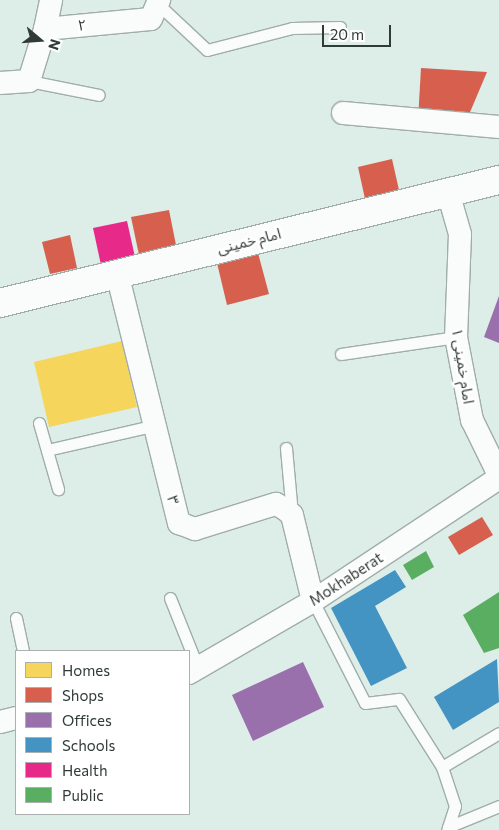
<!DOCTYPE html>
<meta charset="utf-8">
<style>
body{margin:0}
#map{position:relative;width:499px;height:830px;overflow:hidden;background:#ddede8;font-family:Commissioner,"Noto Sans Arabic",sans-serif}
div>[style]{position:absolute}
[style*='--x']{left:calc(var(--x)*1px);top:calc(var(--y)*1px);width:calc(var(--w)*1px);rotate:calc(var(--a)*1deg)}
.homes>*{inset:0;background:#f6d55c}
.shops>*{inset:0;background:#d6604d}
.offices>*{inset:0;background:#9970ab}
.schools>*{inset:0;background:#4393c3}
.health>*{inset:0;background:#e7298a}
.public>*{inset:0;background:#5aae61}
.roads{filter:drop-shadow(1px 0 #a0ada9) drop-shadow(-1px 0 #a0ada9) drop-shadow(0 1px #a0ada9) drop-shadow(0 -1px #a0ada9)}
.lane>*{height:11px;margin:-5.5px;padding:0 5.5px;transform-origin:5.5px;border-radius:5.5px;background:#fafcfc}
.street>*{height:22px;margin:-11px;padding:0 11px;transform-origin:11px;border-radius:11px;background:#fafcfc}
.secondary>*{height:28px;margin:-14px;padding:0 14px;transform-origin:14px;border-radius:14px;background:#fafcfc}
span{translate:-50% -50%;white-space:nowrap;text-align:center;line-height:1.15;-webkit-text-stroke:5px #fff;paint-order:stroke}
.street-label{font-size:15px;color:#303b38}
.legend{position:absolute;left:15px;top:650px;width:175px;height:165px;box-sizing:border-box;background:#fff;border:1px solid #acb1af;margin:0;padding:6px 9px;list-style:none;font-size:15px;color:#303b38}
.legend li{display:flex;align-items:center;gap:10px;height:25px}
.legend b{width:25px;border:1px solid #acb1af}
.north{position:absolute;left:15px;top:15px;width:50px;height:50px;-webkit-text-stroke:4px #fff;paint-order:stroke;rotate:108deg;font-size:14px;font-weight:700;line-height:20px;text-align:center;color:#303b38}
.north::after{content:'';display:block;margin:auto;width:18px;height:22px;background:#303b38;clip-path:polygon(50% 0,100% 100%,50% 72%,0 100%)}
.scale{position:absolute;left:322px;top:25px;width:69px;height:22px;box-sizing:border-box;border:2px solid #303b38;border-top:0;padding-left:6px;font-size:15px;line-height:18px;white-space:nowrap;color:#303b38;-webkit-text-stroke:4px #fff;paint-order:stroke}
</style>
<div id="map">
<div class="homes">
<i style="clip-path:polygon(122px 341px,137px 407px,49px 427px,34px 362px)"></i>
</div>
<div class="shops">
<i style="clip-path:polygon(421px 68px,487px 72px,465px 124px,418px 120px)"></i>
<i style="clip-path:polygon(392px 159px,399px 190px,365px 199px,358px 167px)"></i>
<i style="clip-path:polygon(169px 210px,176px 245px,139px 255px,131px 217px)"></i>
<i style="clip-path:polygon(70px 235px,77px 268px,50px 274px,42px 242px)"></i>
<i style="clip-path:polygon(258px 253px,269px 294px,227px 305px,217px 263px)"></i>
<i style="clip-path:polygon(482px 517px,493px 535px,459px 555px,448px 537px)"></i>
</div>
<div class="offices">
<i style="clip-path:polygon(499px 296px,499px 343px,484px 337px)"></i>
<i style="clip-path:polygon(303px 662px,324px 707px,253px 741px,232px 695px)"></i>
</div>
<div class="schools">
<i style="clip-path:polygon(395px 570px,406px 587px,375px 606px,407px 668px,371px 686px,331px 608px)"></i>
<i style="clip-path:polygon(497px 659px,499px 702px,453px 730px,434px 697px)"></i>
</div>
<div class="health">
<i style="clip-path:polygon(127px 221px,135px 257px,101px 265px,93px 228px)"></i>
</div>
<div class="public">
<i style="clip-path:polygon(426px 551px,434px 567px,412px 580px,403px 565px)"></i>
<i style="clip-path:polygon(499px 592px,499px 648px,484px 653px,463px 615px)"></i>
</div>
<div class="roads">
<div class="lane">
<i style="--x:160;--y:6;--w:64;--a:43.1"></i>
<i style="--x:207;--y:50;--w:88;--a:-14.5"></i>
<i style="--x:292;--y:28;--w:48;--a:-1.2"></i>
<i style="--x:29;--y:81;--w:71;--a:11.3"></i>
<i style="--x:341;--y:354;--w:116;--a:-8.4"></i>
<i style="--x:39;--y:423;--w:69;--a:73.9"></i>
<i style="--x:286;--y:448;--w:66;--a:84.8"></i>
<i style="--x:47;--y:450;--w:108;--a:-12.9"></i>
<i style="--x:170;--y:598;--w:75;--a:68.2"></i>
<i style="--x:313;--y:601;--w:114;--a:63"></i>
<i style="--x:365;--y:703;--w:34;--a:-7"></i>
<i style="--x:399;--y:699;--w:80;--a:57.7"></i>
<i style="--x:442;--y:767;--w:66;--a:-30.8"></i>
<i style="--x:16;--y:618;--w:34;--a:78"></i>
<i style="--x:442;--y:767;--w:41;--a:71.6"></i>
<i style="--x:455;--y:806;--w:25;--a:108"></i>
<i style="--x:448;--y:827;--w:55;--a:-22.4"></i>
</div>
<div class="street">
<i style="--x:45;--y:29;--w:30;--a:-78"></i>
<i style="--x:0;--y:83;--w:29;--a:-4"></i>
<i style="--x:29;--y:81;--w:54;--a:-72.9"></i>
<i style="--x:45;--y:29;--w:106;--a:-5.4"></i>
<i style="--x:151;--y:19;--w:21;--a:-67"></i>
<i style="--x:343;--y:113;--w:157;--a:5.1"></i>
<i style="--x:448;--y:192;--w:44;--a:74.1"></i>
<i style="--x:460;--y:234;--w:103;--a:92.2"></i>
<i style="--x:456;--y:337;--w:85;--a:79.1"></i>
<i style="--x:472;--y:420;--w:61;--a:63.9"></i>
<i style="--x:117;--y:273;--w:258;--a:76.1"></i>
<i style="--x:179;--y:523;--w:17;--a:21"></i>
<i style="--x:195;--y:529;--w:85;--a:-17.2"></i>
<i style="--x:276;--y:504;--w:10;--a:29"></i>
<i style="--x:285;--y:509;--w:9;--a:41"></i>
<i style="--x:292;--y:515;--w:89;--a:76.3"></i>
<i style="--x:189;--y:673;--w:143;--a:-30.1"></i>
<i style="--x:313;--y:601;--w:223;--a:-33.5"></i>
<i style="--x:0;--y:722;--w:16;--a:-14"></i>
</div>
<div class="secondary">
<i style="--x:0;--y:303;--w:514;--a:-13.85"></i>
</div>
</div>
<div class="street-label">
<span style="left:82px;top:25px;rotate:-5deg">۲</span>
<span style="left:249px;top:241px;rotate:-14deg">امام خمینی</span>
<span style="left:463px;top:366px;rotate:81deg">امام خمینی ۱</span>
<span style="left:173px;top:500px;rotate:75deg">۳</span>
<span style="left:346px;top:579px;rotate:-33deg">Mokhaberat</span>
</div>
<ul class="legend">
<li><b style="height:14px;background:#f6d55c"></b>Homes</li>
<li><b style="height:14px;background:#d6604d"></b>Shops</li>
<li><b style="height:14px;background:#9970ab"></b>Offices</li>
<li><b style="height:14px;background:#4393c3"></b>Schools</li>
<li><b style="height:14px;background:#e7298a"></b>Health</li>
<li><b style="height:14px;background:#5aae61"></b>Public</li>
</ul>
<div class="north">N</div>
<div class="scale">20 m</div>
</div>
